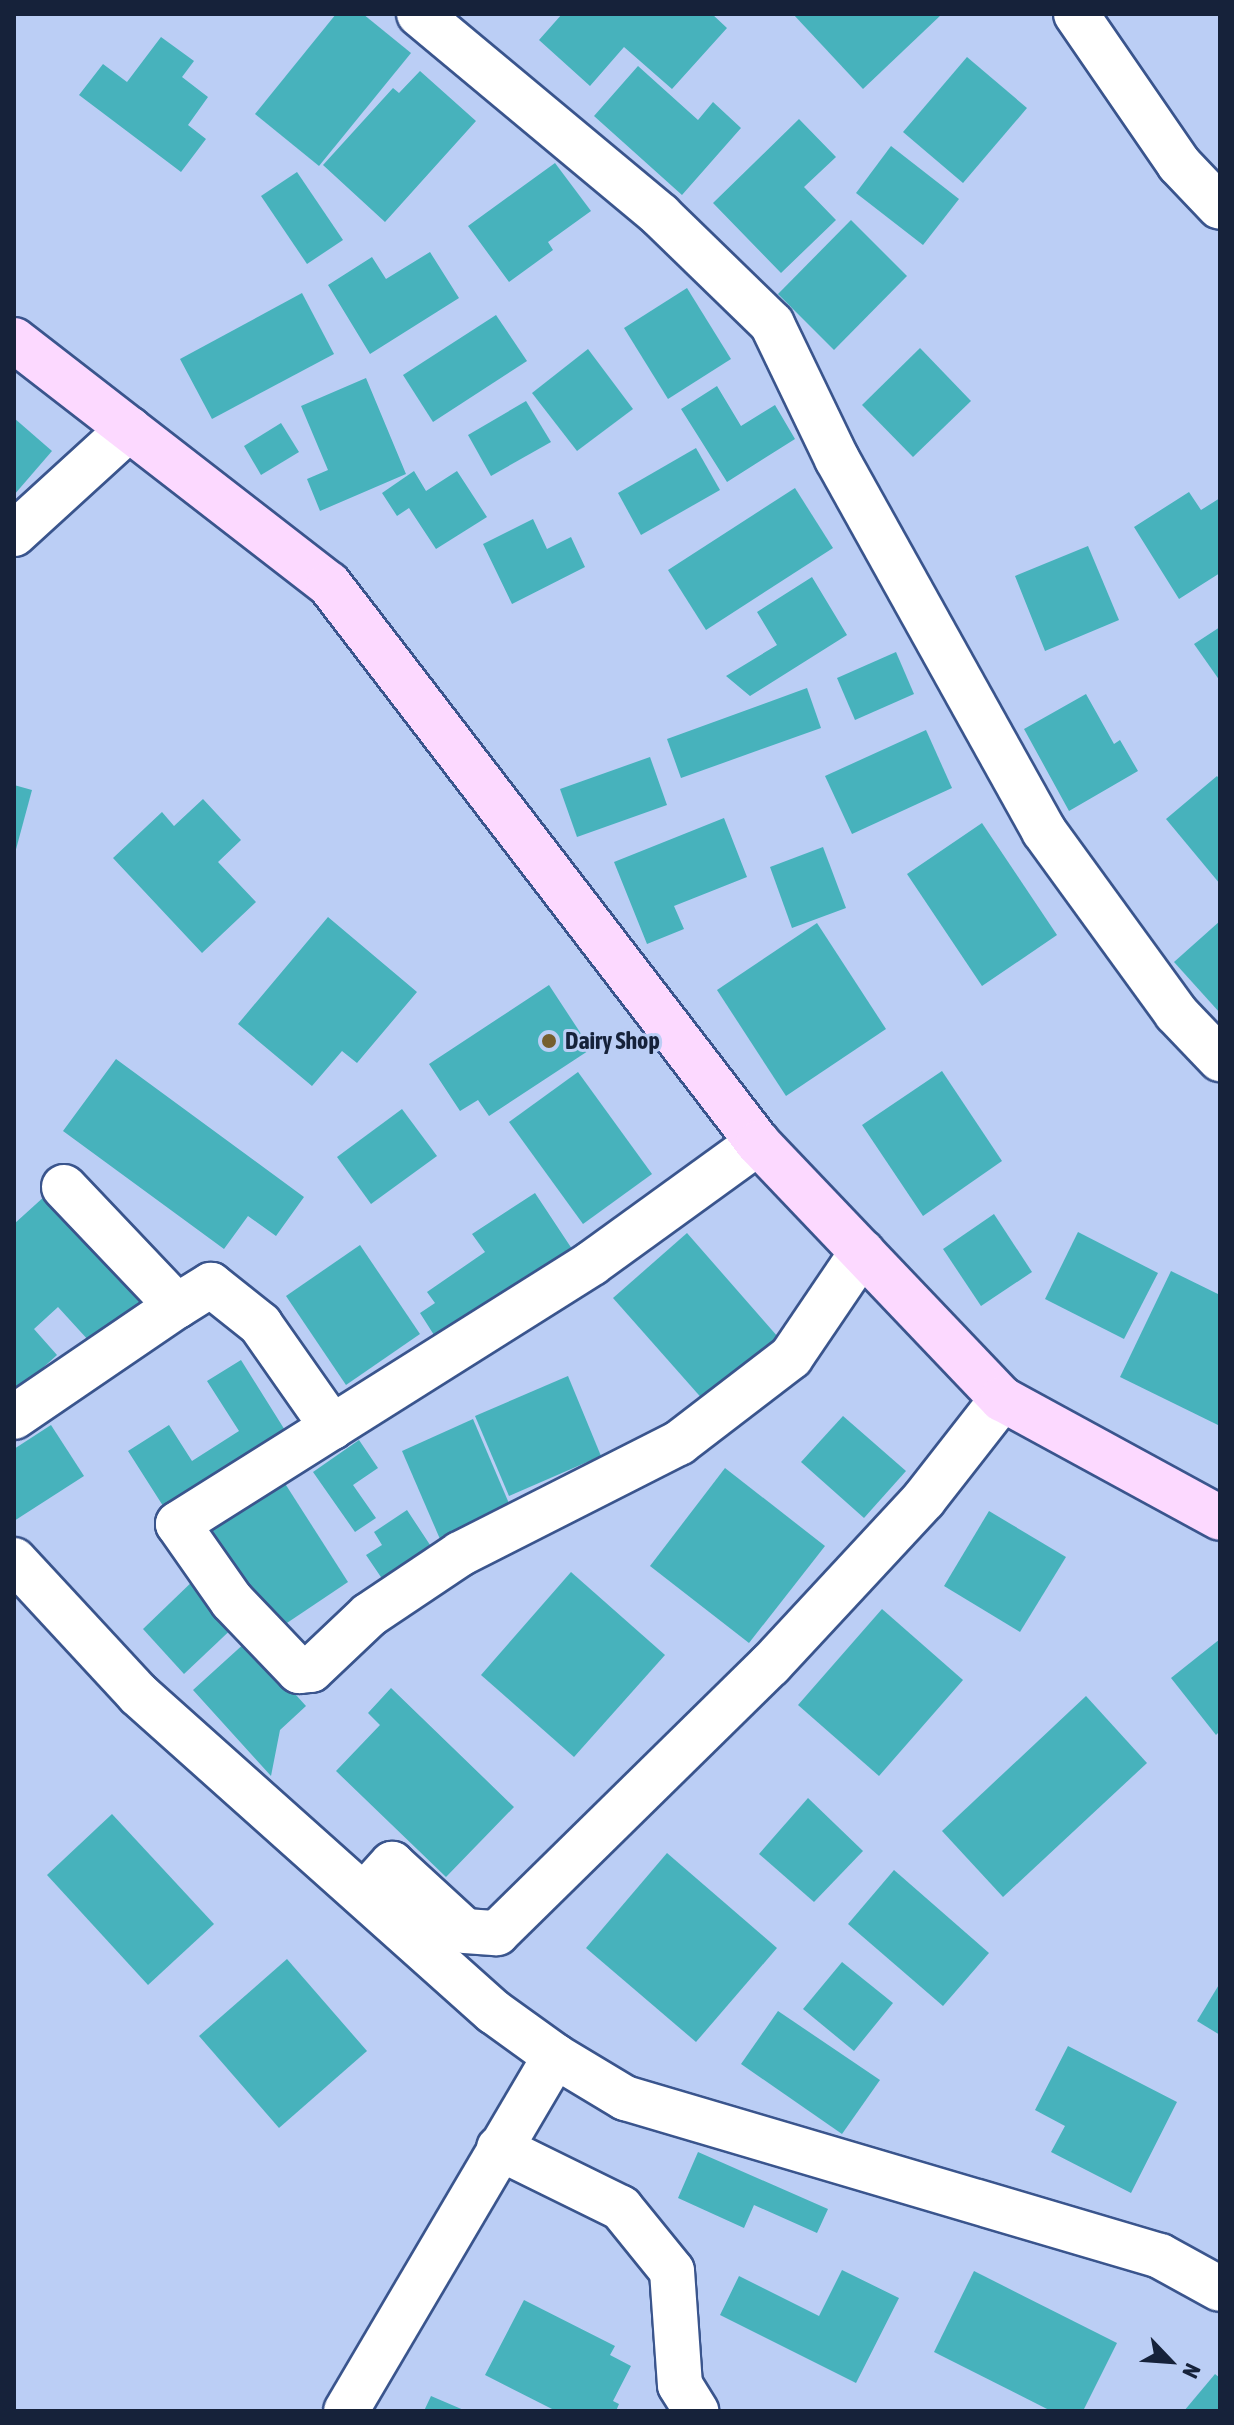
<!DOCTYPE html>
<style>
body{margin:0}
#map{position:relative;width:1234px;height:2425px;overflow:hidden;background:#bbcef5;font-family:"Asap Condensed",sans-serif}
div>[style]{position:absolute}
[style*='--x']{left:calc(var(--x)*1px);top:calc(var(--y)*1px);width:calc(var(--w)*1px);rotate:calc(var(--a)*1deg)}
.building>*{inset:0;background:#47b2bc}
.roads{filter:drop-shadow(2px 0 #3a558d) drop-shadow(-2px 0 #3a558d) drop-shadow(0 2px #3a558d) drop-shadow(0 -2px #3a558d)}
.minor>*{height:44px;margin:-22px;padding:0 22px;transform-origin:22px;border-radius:22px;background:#fff}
.major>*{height:44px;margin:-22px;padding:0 22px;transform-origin:22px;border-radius:22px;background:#fcd9ff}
.dots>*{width:22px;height:22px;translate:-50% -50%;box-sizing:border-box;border:4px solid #bbcef5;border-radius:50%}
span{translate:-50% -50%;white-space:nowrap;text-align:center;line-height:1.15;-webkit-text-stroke:6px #bbcef5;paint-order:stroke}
.poi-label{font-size:24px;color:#16223a;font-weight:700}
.left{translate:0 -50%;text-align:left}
.frame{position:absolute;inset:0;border:16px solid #16223a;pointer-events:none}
.north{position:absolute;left:1130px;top:2321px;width:80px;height:80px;-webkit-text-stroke:6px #bbcef5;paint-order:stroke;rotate:115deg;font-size:22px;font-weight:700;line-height:32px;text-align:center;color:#16223a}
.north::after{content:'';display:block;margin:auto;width:28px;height:36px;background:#16223a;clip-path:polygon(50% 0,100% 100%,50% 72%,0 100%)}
</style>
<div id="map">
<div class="building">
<i style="clip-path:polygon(336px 14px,363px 14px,411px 53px,319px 166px,255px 114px)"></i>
<i style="clip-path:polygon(562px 14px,712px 14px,727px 28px,672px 89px,624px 47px,590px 86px,539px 40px)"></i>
<i style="clip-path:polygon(793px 14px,942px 14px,863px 89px)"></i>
<i style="clip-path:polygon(161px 37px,194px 61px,182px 77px,208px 97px,188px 125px,206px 139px,181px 172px,79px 95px,103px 64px,127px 82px)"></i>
<i style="clip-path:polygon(967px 57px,1027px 108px,963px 183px,903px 132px)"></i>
<i style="clip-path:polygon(638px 66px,698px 120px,713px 102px,741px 128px,682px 195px,594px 116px)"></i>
<i style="clip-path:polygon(420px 71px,476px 121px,385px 222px,323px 165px,393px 88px,399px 93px)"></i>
<i style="clip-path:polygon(799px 119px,836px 157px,804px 187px,836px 220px,781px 273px,713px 203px)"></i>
<i style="clip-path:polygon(891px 146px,959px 199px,923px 245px,856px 193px)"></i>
<i style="clip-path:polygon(555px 163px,591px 211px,548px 242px,553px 250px,509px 282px,468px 226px)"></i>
<i style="clip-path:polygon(297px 172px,343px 240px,307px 264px,261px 196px)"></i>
<i style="clip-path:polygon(851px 220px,907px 276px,834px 350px,778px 294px)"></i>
<i style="clip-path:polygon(430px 252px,459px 298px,370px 354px,328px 285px,372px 257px,386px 279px)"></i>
<i style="clip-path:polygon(687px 288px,731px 359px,668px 399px,624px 328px)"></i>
<i style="clip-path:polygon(302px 293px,334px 354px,212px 419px,180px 359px)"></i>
<i style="clip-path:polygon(496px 315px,527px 361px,433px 422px,403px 375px)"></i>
<i style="clip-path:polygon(920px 348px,971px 401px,913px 457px,862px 405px)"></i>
<i style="clip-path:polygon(588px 349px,633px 409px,577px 451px,532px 393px)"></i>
<i style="clip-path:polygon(366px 378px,406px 474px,320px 511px,307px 479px,328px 470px,301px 406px)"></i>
<i style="clip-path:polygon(717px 386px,741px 426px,775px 405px,795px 439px,727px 482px,681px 409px)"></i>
<i style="clip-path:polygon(526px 401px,551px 442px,491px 476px,468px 435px)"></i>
<i style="clip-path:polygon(14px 418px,52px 451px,14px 495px)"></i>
<i style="clip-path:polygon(281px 423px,299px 452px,261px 475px,244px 446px)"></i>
<i style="clip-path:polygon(696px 448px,720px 490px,641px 535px,618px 493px)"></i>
<i style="clip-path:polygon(414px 471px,426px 491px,457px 471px,487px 517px,436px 549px,409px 508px,397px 516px,382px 493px)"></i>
<i style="clip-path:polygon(795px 488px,833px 548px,706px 630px,668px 570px)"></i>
<i style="clip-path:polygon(1189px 492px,1201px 510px,1220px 498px,1220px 573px,1179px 599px,1134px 527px)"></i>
<i style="clip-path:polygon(533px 519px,547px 549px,571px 537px,585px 567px,512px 604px,483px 544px)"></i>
<i style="clip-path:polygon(1088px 546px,1119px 620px,1045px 651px,1015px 576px)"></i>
<i style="clip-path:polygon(812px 577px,847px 635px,750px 696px,726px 676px,777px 645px,757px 612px)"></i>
<i style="clip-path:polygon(1220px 627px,1220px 681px,1194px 644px)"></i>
<i style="clip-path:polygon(896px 652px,914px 694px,855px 720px,837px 678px)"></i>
<i style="clip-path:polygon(807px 688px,821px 728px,681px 778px,667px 739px)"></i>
<i style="clip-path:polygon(1086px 694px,1114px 744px,1120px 740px,1138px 771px,1069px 811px,1024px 729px)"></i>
<i style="clip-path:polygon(926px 730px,952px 788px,852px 834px,825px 776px)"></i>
<i style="clip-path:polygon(650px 757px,667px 805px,577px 837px,560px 789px)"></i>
<i style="clip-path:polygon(1217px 776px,1220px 780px,1220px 884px,1166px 819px)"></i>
<i style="clip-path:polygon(14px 785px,32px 790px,15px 853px,14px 853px)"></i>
<i style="clip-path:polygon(203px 799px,241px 840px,218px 862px,256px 902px,202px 953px,113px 858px,162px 812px,174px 826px)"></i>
<i style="clip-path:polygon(724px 818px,747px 877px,674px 906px,684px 929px,647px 944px,614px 862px)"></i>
<i style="clip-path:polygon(982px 823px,1057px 935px,982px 986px,907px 874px)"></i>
<i style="clip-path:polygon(823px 847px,846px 908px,792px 928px,770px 867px)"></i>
<i style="clip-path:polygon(328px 917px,417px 992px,357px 1063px,342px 1051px,312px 1086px,238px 1024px)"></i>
<i style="clip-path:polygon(1220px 921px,1220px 1013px,1174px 962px)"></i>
<i style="clip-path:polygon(817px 923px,886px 1029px,786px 1096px,717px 990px)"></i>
<i style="clip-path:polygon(549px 985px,591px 1049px,489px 1116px,478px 1100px,460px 1111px,429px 1064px)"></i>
<i style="clip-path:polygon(116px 1059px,304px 1197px,276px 1236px,248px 1216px,224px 1249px,63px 1131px)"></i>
<i style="clip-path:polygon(942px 1071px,1002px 1161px,923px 1216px,862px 1125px)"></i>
<i style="clip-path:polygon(578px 1072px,652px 1174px,583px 1224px,509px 1122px)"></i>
<i style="clip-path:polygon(402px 1109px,437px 1156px,371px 1204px,337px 1157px)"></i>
<i style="clip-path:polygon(535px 1193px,576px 1255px,441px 1346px,420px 1313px,435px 1303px,427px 1292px,485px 1252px,472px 1234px)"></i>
<i style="clip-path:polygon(46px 1195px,149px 1308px,100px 1353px,58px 1307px,34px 1329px,57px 1355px,14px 1394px,14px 1224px)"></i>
<i style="clip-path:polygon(994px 1214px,1032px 1272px,981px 1306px,943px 1249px)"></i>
<i style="clip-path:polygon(1078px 1232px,1158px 1273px,1124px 1339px,1045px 1299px)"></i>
<i style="clip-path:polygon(687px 1233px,778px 1337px,705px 1402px,613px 1298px)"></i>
<i style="clip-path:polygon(360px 1245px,420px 1334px,346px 1385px,286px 1296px)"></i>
<i style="clip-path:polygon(1171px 1271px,1220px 1295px,1220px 1426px,1120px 1377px)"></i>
<i style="clip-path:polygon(241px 1360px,293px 1443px,172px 1520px,128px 1451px,169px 1425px,192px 1461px,239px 1431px,207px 1381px)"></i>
<i style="clip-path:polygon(568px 1376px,601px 1456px,509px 1496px,475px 1416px)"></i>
<i style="clip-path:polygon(843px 1416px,906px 1471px,864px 1518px,801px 1462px)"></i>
<i style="clip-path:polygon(473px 1419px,514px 1515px,443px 1546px,402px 1451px)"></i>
<i style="clip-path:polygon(51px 1425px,84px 1476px,14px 1521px,14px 1449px)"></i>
<i style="clip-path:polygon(359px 1440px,378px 1468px,353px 1485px,376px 1518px,355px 1532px,313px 1472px)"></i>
<i style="clip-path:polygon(725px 1468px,825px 1546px,749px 1643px,650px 1566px)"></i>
<i style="clip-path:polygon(277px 1471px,348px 1582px,272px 1633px,199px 1522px)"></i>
<i style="clip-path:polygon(407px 1510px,436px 1554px,387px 1586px,366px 1555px,382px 1545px,374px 1532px)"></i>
<i style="clip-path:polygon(989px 1511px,1066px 1557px,1020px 1632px,944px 1586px)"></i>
<i style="clip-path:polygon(571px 1572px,665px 1655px,574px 1757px,481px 1675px)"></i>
<i style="clip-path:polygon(197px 1577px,239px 1622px,184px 1674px,143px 1629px)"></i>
<i style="clip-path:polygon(882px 1609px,963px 1680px,879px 1776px,798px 1705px)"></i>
<i style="clip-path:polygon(1220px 1639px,1220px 1731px,1216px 1735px,1171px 1678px)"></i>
<i style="clip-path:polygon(247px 1641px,306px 1706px,280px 1730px,271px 1776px,193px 1690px)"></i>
<i style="clip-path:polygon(391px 1688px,514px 1807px,446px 1877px,336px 1771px,380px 1725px,368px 1713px)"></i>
<i style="clip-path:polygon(1086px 1696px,1147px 1763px,1003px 1897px,942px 1831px)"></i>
<i style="clip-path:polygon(808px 1798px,863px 1851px,814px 1902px,759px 1854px)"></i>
<i style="clip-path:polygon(112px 1814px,214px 1924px,148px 1985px,47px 1875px)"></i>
<i style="clip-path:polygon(667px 1853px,777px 1948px,696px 2042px,586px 1948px)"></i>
<i style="clip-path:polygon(894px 1870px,989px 1953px,943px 2006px,848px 1924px)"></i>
<i style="clip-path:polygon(287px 1959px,367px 2051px,279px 2128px,199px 2036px)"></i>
<i style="clip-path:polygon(842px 1962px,893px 2003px,854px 2051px,803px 2009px)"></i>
<i style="clip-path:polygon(1220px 1983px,1220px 2035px,1197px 2021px)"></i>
<i style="clip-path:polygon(778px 2011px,880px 2080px,842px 2134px,741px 2064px)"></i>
<i style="clip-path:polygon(1068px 2046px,1177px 2102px,1131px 2193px,1051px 2152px,1065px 2126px,1035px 2110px)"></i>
<i style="clip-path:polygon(698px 2152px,828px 2209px,817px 2233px,754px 2205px,744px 2228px,678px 2198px)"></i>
<i style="clip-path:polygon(842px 2270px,899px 2298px,856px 2383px,720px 2315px,739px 2276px,819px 2316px)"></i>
<i style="clip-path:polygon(974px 2271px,1117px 2343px,1083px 2411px,1051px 2411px,934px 2352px)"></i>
<i style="clip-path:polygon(524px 2300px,615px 2346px,610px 2355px,631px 2366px,613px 2401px,619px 2404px,616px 2411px,556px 2411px,485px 2375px)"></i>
<i style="clip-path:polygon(1215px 2374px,1220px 2378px,1220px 2411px,1184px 2411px)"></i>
<i style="clip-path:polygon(431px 2396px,466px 2411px,424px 2411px)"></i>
</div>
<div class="roads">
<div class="minor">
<i style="--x:419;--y:14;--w:314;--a:39.8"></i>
<i style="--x:660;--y:215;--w:156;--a:44.2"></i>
<i style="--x:772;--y:324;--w:150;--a:64.3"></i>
<i style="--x:837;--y:459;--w:426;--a:60.9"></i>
<i style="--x:1044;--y:831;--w:225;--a:54"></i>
<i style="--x:1176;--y:1013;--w:64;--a:46.3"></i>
<i style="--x:1076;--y:14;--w:182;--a:55.5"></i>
<i style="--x:1179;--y:164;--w:59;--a:46.4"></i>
<i style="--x:14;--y:534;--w:156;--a:-42.4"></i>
<i style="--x:64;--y:1187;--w:164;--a:46.5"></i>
<i style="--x:177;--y:1306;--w:40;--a:-32"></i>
<i style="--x:211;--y:1285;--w:63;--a:38.5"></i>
<i style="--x:260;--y:1324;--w:126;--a:55"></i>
<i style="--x:332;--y:1427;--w:182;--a:147.8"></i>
<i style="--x:178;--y:1524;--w:94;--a:55"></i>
<i style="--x:232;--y:1601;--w:97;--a:46.3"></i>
<i style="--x:299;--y:1671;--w:12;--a:-5"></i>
<i style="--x:311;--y:1670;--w:80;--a:-43.5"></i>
<i style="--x:369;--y:1615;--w:110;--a:-33.8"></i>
<i style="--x:460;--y:1554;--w:246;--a:-26.9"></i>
<i style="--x:679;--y:1443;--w:141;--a:-37.5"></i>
<i style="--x:791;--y:1357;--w:127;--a:-55.9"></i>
<i style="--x:14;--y:1417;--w:197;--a:-34.3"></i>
<i style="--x:332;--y:1427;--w:307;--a:-32.2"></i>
<i style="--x:592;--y:1263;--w:205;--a:-35.9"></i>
<i style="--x:14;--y:1560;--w:183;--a:47.2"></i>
<i style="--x:138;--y:1694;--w:477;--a:41.8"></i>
<i style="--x:494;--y:2012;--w:75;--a:35.8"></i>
<i style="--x:555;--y:2056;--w:82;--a:31"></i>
<i style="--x:625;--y:2098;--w:558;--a:16.45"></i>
<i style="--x:1160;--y:2256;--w:68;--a:28.8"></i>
<i style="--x:364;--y:1895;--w:42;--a:-47.9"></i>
<i style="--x:392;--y:1864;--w:99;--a:42.5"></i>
<i style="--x:465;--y:1931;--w:32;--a:4"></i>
<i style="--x:497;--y:1933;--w:383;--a:-44.5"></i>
<i style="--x:770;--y:1665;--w:226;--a:-47.1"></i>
<i style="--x:924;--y:1499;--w:127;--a:-52"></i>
<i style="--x:499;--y:2148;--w:136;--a:26.2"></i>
<i style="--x:621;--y:2208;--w:81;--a:51"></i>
<i style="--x:672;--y:2271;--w:114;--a:86"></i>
<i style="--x:680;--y:2385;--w:31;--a:58"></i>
<i style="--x:346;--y:2411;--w:412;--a:-59.5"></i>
</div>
<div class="major">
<i style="--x:14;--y:340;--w:398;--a:37.8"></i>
<i style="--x:329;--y:584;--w:705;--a:52.5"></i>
<i style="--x:758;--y:1143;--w:354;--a:46.4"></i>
<i style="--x:1002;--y:1399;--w:248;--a:28.6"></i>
</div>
</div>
<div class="dots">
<i style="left:549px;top:1041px;background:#765f2f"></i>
</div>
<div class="poi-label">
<span class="left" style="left:565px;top:1041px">Dairy Shop</span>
</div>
<div class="frame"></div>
<div class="north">N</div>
</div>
